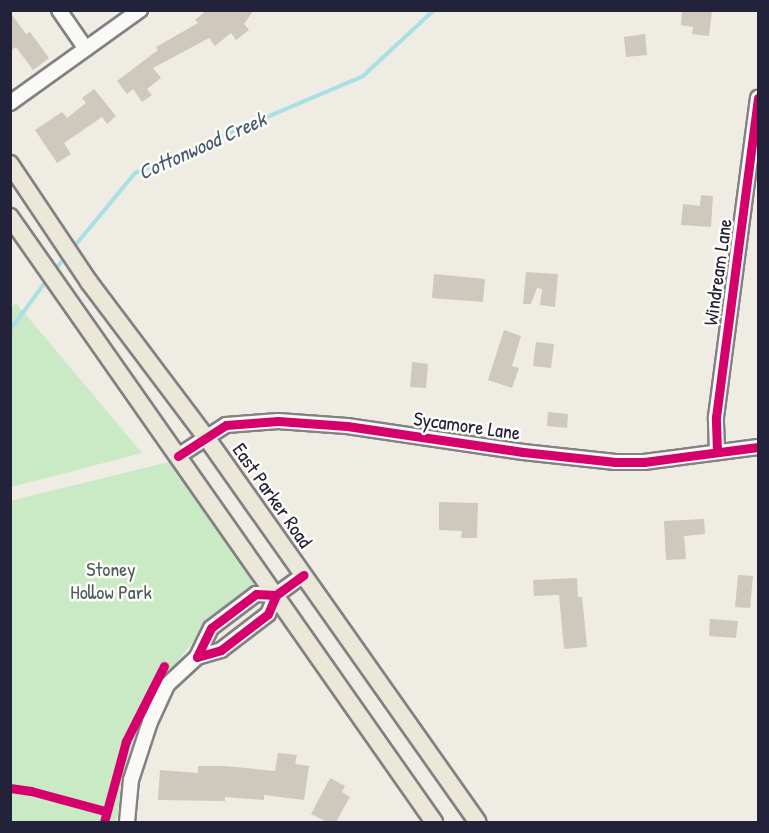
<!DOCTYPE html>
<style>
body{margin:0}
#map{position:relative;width:769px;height:833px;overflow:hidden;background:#efece4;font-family:"Patrick Hand",sans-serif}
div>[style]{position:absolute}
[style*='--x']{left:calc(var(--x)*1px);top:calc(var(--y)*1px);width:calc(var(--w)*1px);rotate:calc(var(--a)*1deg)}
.green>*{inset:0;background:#cae9c5}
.stream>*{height:4px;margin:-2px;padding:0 2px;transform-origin:2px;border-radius:2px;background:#a8e0e5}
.building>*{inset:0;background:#cfc8bc}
.roads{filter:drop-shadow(2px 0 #838183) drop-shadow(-2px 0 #838183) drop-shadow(0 2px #838183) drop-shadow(0 -2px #838183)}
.minor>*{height:14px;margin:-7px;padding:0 7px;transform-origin:7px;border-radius:7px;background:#f9f9f6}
.major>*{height:16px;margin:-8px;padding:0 8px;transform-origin:8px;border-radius:8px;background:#ebe8da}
.cycleway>*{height:9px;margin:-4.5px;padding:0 4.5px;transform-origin:4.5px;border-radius:4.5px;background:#d6006c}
span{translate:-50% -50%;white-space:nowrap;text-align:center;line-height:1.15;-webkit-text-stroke:5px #fdfcf7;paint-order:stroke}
.street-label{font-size:20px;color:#22223b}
.park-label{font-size:20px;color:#4b5d5d}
.water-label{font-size:21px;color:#415a6e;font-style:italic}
.frame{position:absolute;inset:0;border:12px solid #22223b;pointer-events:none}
</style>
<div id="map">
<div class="green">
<i style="clip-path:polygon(16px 303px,142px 453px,11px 487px,10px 308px)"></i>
<i style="clip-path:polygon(173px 461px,258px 584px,205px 626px,161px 683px,141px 719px,130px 748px,116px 822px,11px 822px,10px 501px)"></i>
</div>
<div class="stream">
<i style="--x:73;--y:248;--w:97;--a:-50.4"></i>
<i style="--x:135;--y:173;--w:248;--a:-23"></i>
<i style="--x:363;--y:76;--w:97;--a:-42.9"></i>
<i style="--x:54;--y:271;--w:19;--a:-51"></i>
<i style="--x:10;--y:330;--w:62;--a:-53.5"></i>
</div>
<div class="building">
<i style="clip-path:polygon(207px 10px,254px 10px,244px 24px,249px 30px,236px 40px,231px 33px,215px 46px,209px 38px,153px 68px,161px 78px,147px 89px,152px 95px,142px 102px,133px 89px,127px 94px,117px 81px,158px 50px,156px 47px,198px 23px,195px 20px)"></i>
<i style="clip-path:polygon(682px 10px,712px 10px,709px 36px,692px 34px,693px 27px,681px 25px)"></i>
<i style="clip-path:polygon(10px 12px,26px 34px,30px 32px,49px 58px,33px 70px,16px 47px,10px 51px)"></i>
<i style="clip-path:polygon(645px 34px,647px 55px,626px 57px,624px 37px)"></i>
<i style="clip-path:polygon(94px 89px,116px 116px,107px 124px,102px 117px,64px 143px,71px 154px,57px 163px,35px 130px,62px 112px,67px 118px,86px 103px,82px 98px)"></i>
<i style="clip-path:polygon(701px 195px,713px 196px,711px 227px,681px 225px,683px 204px,700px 206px)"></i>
<i style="clip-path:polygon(526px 272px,558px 274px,555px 307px,540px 305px,542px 289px,537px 288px,531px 304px,523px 304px)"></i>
<i style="clip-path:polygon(434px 274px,485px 279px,483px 302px,432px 298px)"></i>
<i style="clip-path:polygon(504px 330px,521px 336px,512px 366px,519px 368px,512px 388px,488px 380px)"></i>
<i style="clip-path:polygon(536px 342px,554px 344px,551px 368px,533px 366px)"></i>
<i style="clip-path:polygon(412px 362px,428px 364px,426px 388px,410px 387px)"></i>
<i style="clip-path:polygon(548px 412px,568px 414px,567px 428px,547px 426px)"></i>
<i style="clip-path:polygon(439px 502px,478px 503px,477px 538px,461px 538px,462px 531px,439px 530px)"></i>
<i style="clip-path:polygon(704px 519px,705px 534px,684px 536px,686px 559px,666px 560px,664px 521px)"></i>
<i style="clip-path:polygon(738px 575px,753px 576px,750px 608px,735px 607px)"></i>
<i style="clip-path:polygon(577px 578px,578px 597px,582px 597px,587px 647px,564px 649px,559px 595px,534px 596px,533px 580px)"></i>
<i style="clip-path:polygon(710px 619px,738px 621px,736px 638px,709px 636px)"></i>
<i style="clip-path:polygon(278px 753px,297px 755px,295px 764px,309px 766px,304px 800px,264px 795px,264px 800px,225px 797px,225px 801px,158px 800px,160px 770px,198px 773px,198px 766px,225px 766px,275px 771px)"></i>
<i style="clip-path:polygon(330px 778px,345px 786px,342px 792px,350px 797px,336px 822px,327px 822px,311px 814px)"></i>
</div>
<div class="roads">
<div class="minor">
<i style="--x:59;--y:10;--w:47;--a:55.3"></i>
<i style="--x:10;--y:103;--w:160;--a:-35.6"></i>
<i style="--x:717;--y:451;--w:34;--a:-92"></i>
<i style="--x:716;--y:417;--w:322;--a:-82.5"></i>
<i style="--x:178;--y:456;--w:57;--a:-32.9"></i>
<i style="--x:226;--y:425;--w:52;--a:-4.4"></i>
<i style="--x:278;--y:421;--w:69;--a:4.1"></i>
<i style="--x:347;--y:426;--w:178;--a:8.4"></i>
<i style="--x:523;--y:452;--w:93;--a:6.2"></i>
<i style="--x:615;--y:462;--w:29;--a:0"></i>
<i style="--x:644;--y:462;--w:115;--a:-7.5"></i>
<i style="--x:276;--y:595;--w:20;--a:-177"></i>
<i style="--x:256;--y:594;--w:56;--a:142.9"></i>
<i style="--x:211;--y:628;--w:32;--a:116"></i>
<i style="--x:197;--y:657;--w:25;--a:-16"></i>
<i style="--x:221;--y:650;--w:59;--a:-37.5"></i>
<i style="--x:268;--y:614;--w:21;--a:-67"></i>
<i style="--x:276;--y:595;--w:34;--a:-36"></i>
<i style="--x:127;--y:822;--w:42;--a:-84.6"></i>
<i style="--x:131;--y:780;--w:61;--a:-71.9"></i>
<i style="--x:150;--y:722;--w:41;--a:-65.3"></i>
<i style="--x:167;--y:685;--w:41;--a:-43"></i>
</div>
<div class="major">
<i style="--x:10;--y:164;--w:142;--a:56.2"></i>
<i style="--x:89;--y:282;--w:194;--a:53"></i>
<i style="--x:206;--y:437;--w:471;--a:54.8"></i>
<i style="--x:10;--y:217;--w:739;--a:54.98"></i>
</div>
</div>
<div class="cycleway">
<i style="--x:717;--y:451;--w:34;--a:-92"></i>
<i style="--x:716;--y:417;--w:322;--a:-82.5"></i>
<i style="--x:178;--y:456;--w:57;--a:-32.9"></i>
<i style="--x:226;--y:425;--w:52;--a:-4.4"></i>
<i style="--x:278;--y:421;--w:69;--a:4.1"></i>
<i style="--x:347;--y:426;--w:178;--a:8.4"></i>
<i style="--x:523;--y:452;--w:93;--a:6.2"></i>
<i style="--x:615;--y:462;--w:29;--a:0"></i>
<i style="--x:644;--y:462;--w:115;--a:-7.5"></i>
<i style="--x:276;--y:595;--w:20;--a:-177"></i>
<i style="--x:256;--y:594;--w:56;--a:142.9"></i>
<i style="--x:211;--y:628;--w:32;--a:116"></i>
<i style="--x:197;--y:657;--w:25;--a:-16"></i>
<i style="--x:221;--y:650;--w:59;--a:-37.5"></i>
<i style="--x:268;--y:614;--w:21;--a:-67"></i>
<i style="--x:276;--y:595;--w:34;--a:-36"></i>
<i style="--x:10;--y:788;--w:21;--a:8"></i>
<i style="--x:31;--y:791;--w:77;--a:15.1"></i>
<i style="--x:104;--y:822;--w:84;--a:-74.8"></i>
<i style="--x:126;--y:741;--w:84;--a:-63.1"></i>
</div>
<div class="street-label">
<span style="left:717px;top:272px;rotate:-82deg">Windream Lane</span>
<span style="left:467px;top:425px;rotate:8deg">Sycamore Lane</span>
<span style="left:273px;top:495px;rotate:55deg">East Parker Road</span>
</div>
<div class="park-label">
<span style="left:111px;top:580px">Stoney<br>Hollow Park</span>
</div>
<div class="water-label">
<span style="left:202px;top:146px;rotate:-24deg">Cottonwood Creek</span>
</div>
<div class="frame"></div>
</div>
